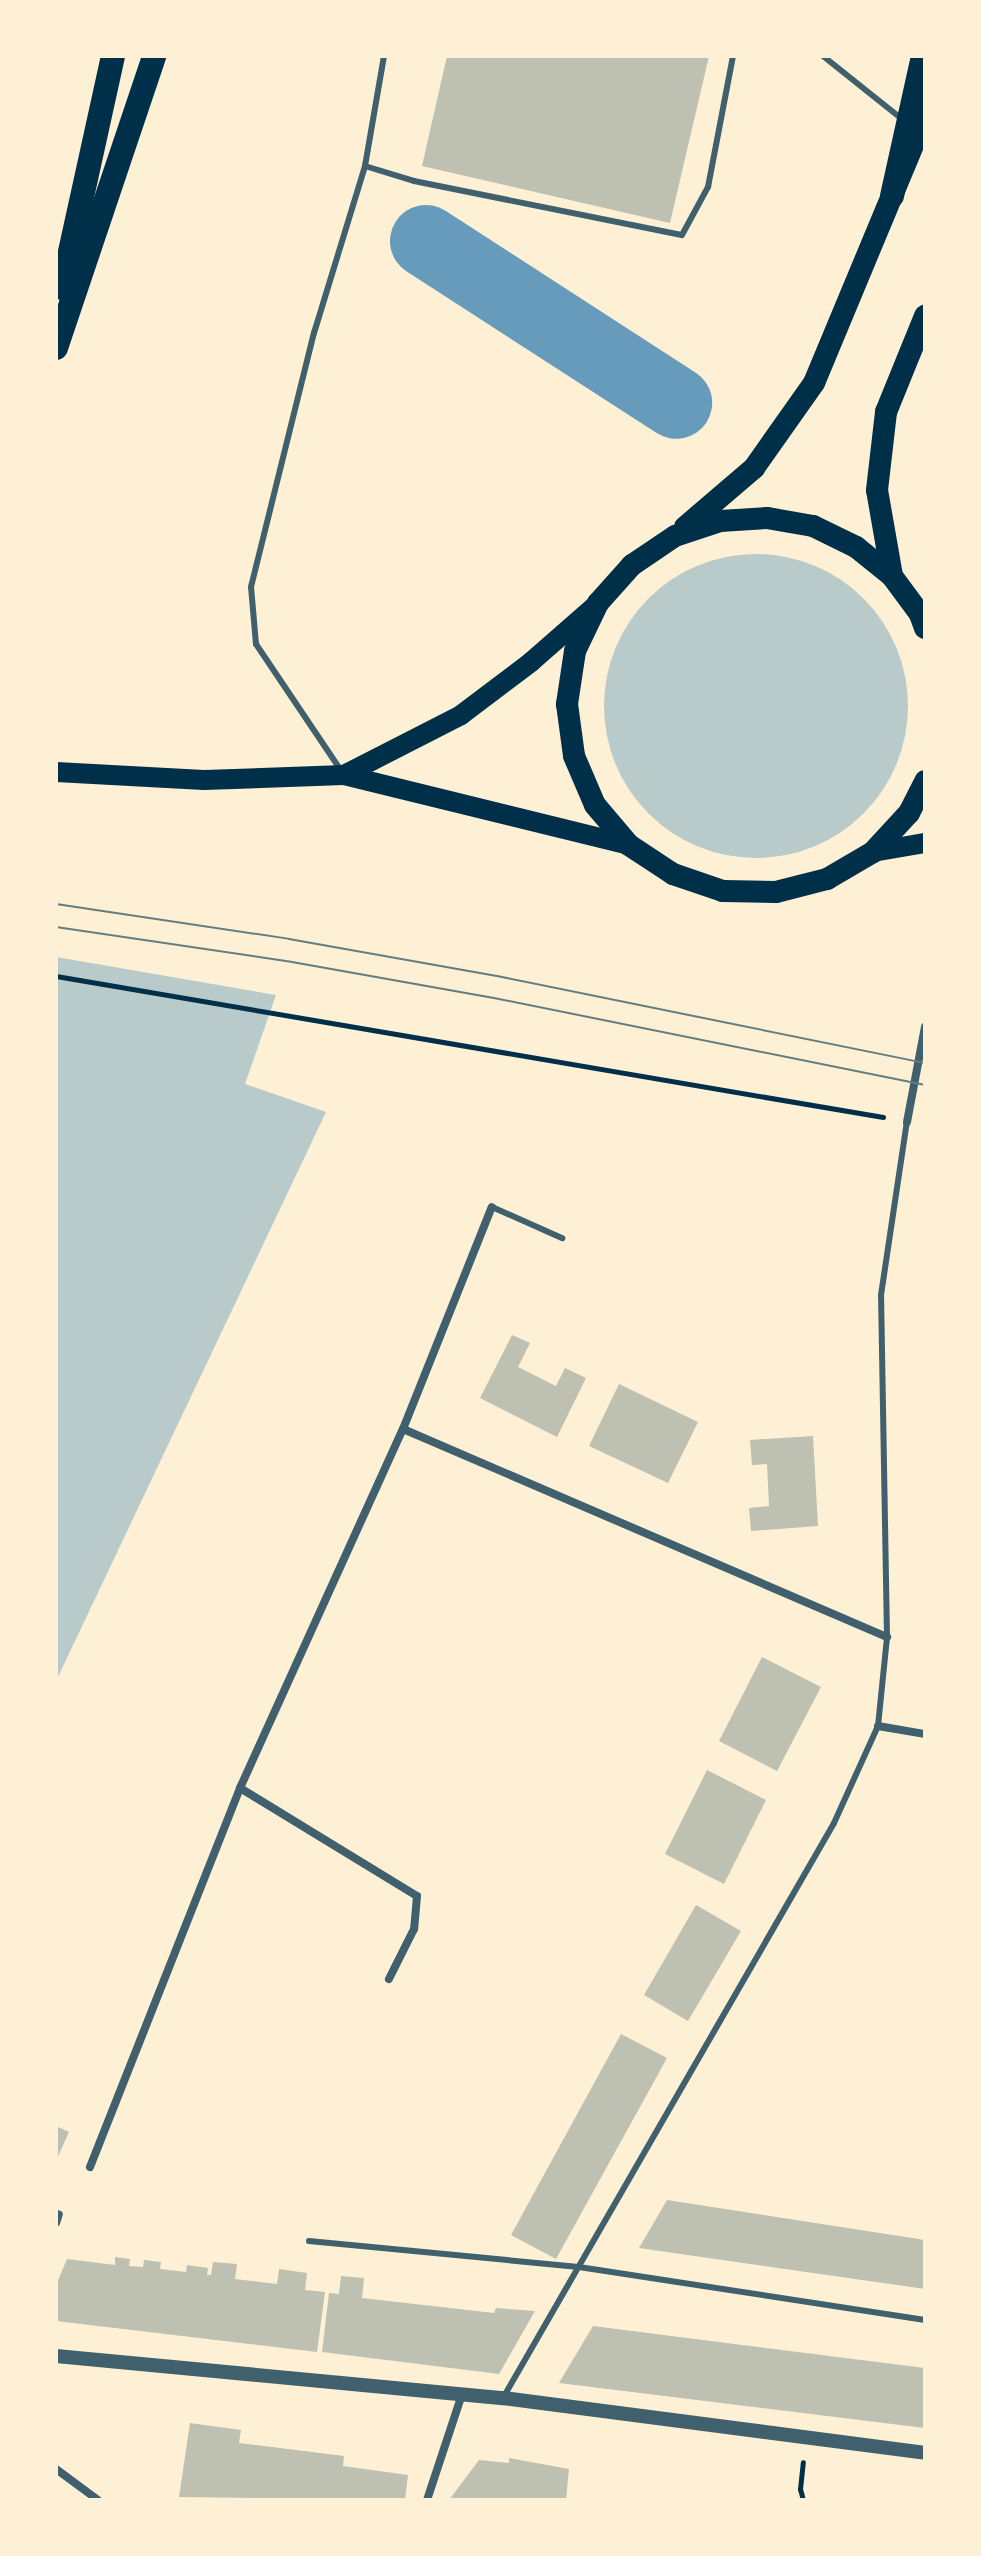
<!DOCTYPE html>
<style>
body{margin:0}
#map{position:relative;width:981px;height:2556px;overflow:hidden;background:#fdf0d5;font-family:Spectral,serif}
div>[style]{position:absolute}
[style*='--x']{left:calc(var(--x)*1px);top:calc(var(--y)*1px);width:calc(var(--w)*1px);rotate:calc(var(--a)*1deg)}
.green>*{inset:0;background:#b9caca}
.round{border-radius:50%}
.river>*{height:72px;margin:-36px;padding:0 36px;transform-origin:36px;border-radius:36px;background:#669bbc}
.building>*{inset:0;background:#bec0b2}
.path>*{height:5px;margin:-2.5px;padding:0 2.5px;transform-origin:2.5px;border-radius:2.5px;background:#003049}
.service>*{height:6px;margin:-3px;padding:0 3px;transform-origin:3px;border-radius:3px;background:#3f606c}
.minor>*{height:8px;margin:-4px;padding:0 4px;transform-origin:4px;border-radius:4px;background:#3f606c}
.tertiary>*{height:14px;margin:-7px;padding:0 7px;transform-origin:7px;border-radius:7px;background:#3f606c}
.primary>*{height:20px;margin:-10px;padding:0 10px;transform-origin:10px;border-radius:10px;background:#003049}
.trunk>*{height:22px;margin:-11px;padding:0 11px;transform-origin:11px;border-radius:11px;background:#003049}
.motorway>*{height:24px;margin:-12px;padding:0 12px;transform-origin:12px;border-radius:12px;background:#003049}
.tram>*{height:2px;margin:-1px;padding:0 1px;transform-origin:1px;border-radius:1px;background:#657d81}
span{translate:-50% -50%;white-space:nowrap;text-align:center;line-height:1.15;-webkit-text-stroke:6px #fdf0d5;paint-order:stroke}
.frame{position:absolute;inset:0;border:58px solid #fdf0d5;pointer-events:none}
</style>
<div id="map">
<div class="green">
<i class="round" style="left:604px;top:554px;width:304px;height:304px"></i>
<i style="clip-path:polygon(56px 957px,276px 995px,245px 1084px,326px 1112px,56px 1681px)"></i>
</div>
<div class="river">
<i style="--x:426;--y:241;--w:298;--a:32.9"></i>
</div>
<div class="building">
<i style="clip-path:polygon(447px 56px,709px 56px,670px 223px,422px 166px)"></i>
<i style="clip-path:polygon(512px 1335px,530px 1343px,518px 1367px,556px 1386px,565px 1368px,586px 1378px,557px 1437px,480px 1398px)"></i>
<i style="clip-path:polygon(619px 1384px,698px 1422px,668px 1483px,589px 1446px)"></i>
<i style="clip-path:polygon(813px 1436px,818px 1526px,751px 1531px,749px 1508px,769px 1506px,767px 1464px,752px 1465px,750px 1440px)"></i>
<i style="clip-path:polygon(762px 1657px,821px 1687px,777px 1771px,719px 1741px)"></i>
<i style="clip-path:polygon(707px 1770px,766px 1800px,724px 1884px,665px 1854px)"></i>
<i style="clip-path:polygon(696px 1905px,741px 1931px,688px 2021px,644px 1995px)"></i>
<i style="clip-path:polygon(621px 2034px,667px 2058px,556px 2259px,511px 2235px)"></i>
<i style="clip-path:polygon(56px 2126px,69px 2132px,56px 2161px)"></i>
<i style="clip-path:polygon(667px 2200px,925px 2240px,925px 2289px,639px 2248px)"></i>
<i style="clip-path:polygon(115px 2257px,130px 2259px,129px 2266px,143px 2267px,144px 2260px,161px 2262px,160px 2269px,186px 2272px,187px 2265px,208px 2268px,207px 2275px,211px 2275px,213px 2262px,237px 2264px,235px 2279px,277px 2284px,279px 2269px,307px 2273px,305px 2290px,325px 2292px,317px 2352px,56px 2321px,56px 2285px,67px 2259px,115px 2265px)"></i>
<i style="clip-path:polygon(341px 2276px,364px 2278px,362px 2298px,494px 2313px,496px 2308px,535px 2311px,499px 2374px,322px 2352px,329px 2293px,339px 2294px)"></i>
<i style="clip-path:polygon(593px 2326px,925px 2368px,925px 2428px,559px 2383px)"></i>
<i style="clip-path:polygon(190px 2423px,241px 2430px,239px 2443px,344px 2456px,343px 2466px,408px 2475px,405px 2500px,179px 2497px)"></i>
<i style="clip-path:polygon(509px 2458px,569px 2469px,566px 2500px,449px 2500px,479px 2460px,509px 2463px)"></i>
</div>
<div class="path">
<i style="--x:56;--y:976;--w:839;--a:9.68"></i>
<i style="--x:803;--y:2500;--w:11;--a:-105"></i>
<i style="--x:800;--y:2489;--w:27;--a:-84"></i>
</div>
<div class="service">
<i style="--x:823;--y:56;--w:101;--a:38.6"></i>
<i style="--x:365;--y:166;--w:112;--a:-80.2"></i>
<i style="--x:342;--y:772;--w:154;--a:-123.9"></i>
<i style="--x:256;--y:644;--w:57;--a:-95"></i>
<i style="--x:251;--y:587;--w:262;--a:-76.1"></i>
<i style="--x:314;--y:333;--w:175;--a:-73"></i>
<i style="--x:365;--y:166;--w:51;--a:17"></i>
<i style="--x:414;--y:181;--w:273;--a:11.4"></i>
<i style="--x:682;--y:235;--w:55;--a:-61.6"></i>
<i style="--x:708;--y:187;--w:133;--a:-79.2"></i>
<i style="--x:492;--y:1207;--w:77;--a:23.9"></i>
<i style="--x:309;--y:2241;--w:271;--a:5.5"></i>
<i style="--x:579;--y:2267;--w:350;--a:8.7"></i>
<i style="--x:503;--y:2398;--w:663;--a:-60.07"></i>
<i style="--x:834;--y:1823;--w:107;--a:-65.6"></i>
<i style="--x:878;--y:1726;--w:89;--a:-84.2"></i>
<i style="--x:887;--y:1637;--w:342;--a:-91"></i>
<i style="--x:881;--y:1295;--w:175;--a:-81.5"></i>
</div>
<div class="minor">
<i style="--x:907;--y:1122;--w:97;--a:-79.3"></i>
<i style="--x:403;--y:1429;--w:527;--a:23.26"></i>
<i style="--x:878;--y:1726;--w:48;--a:9.7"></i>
<i style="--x:240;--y:1788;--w:207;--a:31.4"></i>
<i style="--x:417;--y:1896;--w:33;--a:95"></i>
<i style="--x:414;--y:1929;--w:56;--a:116.6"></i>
<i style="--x:90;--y:2167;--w:408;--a:-68.4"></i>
<i style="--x:240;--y:1788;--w:394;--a:-65.6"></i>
<i style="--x:403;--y:1429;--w:239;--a:-68.2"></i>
<i style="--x:56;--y:2223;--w:9;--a:-72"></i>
<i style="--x:56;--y:2469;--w:52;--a:36.4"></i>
<i style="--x:427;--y:2500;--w:112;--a:-71.7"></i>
</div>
<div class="tertiary">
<i style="--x:56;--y:2356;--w:449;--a:5.4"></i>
<i style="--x:503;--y:2398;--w:426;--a:7.4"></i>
</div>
<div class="primary">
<i style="--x:56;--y:772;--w:148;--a:3.1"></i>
<i style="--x:204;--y:780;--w:140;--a:-2"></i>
<i style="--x:344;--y:775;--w:293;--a:13.8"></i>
<i style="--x:344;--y:775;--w:131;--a:-27.1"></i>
<i style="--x:461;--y:715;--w:88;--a:-37.1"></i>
<i style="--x:531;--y:662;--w:85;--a:-41.2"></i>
<i style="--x:873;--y:852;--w:53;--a:-9.8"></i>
</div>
<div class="trunk">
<i style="--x:685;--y:527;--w:91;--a:-40.5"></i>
<i style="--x:754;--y:468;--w:104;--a:-54.8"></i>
<i style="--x:814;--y:383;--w:289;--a:-67.4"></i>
<i style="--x:892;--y:576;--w:87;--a:-99.9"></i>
<i style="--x:877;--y:490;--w:79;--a:-83.4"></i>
<i style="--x:886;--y:412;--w:104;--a:-67.9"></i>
<i style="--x:925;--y:628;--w:15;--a:-110"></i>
<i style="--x:920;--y:614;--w:47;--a:-126.4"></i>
<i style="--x:892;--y:576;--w:46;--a:-141.1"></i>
<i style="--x:856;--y:547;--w:48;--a:-154"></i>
<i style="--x:813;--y:526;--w:47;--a:-170.1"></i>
<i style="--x:767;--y:518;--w:47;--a:176.3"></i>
<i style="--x:720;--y:521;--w:47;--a:161.6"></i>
<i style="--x:675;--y:536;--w:52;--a:146"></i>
<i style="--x:632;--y:565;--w:51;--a:131.8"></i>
<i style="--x:598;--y:603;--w:53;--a:115.6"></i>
<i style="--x:575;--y:651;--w:54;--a:98.6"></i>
<i style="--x:567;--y:704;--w:52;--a:82.3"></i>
<i style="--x:574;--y:756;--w:53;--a:66.8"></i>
<i style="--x:595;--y:805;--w:52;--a:49.6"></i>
<i style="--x:629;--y:845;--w:53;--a:33.4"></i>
<i style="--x:673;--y:874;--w:53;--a:18.8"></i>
<i style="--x:723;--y:891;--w:53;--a:1.1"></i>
<i style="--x:776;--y:892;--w:53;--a:-14.3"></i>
<i style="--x:827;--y:879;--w:53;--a:-30.4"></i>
<i style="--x:873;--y:852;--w:53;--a:-47.3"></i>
<i style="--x:909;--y:813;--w:36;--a:-63"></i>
</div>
<div class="motorway">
<i style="--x:892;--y:196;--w:143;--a:-77.5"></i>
<i style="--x:62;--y:288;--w:238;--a:-77.6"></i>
<i style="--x:56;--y:348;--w:308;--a:-71.4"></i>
</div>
<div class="tram">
<i style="--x:56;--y:904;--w:236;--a:8.5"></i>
<i style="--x:289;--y:939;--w:211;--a:10.1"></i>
<i style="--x:497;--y:976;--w:437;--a:11.5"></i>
<i style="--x:56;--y:927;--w:239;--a:8.4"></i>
<i style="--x:292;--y:962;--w:205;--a:10.1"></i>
<i style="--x:494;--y:998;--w:440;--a:11.4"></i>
</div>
<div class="frame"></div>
</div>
